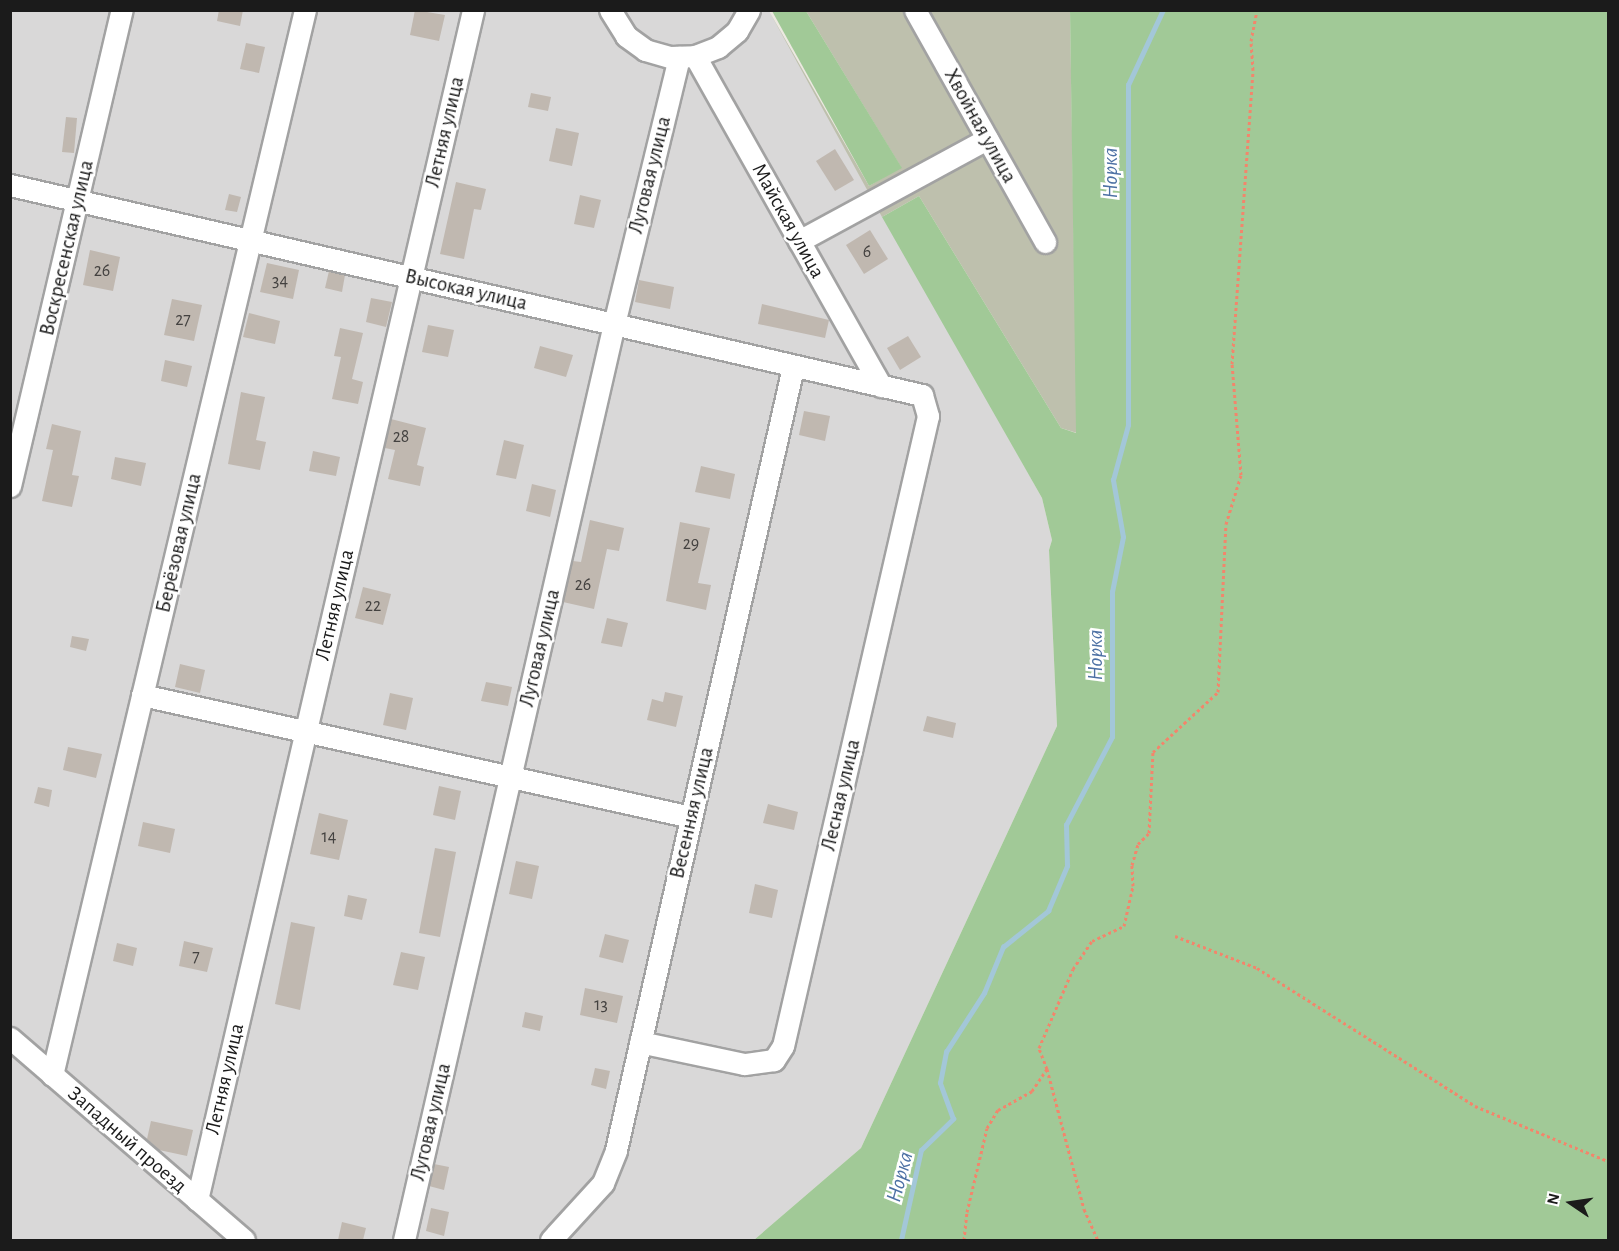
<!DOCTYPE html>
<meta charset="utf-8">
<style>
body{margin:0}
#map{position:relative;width:1619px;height:1251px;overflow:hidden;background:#ece9e1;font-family:"Alegreya Sans",sans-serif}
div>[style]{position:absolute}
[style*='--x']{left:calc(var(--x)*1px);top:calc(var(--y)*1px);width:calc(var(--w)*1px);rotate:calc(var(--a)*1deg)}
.residential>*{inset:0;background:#d9d8d8}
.construction>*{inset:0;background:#bec0ad}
.forest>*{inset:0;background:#a1c997}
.stream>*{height:4.5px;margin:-2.25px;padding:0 2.25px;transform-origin:2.25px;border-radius:2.25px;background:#a3c7d8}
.building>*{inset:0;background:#c0b8b0}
.path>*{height:3px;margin-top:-1.5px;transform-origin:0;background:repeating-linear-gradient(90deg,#f2866c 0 3px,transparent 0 6px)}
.roads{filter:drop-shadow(2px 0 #a2a2a2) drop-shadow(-2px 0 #a2a2a2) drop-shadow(0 2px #a2a2a2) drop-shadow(0 -2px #a2a2a2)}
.minor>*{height:21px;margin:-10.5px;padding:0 10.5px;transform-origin:10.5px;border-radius:10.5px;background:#fff}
span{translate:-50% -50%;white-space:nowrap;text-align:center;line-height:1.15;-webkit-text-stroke:5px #fff;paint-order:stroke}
.number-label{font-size:18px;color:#444240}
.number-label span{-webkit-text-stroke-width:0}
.street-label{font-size:21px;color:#1b1b1b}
.water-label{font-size:22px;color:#4d71a4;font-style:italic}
.frame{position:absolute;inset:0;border:12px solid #1b1b1b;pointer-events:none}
.north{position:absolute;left:1541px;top:1173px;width:60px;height:60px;-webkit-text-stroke:4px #fff;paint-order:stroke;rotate:283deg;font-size:16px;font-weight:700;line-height:24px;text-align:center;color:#1b1b1b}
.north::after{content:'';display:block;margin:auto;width:21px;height:27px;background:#1b1b1b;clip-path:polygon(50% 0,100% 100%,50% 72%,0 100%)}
</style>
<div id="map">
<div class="residential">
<i style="clip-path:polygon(10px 11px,769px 11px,1042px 498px,1052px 540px,1049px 550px,1057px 726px,861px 1148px,754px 1240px,11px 1240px)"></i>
</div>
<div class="construction">
<i style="clip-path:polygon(769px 11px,869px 186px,901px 167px,806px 11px,1070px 11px,1077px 433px,1061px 428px,919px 196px,882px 217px)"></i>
</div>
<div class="forest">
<i style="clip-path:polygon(772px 11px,806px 11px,902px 168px,869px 186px)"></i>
<i style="clip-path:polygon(1070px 11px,1608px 11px,1608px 1240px,754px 1240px,861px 1148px,1057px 726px,1049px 550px,1052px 540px,1042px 498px,882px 217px,919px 196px,1061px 428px,1076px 433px)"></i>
</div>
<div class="stream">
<i style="--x:901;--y:1240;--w:92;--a:-77.5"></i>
<i style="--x:921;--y:1150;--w:45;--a:-44.1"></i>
<i style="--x:953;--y:1119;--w:38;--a:-110"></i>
<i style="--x:940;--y:1083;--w:32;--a:-79"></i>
<i style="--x:946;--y:1052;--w:70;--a:-57.2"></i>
<i style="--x:984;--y:993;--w:50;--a:-67.6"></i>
<i style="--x:1003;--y:947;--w:58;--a:-38.7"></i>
<i style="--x:1048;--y:911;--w:49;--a:-67.1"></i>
<i style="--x:1067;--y:866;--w:41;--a:-91.4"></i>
<i style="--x:1066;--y:825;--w:99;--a:-62.4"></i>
<i style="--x:1112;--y:737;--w:145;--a:-90"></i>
<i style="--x:1112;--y:592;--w:56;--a:-78.7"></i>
<i style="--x:1123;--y:537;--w:58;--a:-100"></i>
<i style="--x:1113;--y:480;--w:57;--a:-74.7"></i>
<i style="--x:1128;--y:425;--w:340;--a:-90"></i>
<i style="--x:1128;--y:85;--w:83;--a:-65"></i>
</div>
<div class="building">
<i style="clip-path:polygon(219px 10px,243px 10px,240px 26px,217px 21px)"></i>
<i style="clip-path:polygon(415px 10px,445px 15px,439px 41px,410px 35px)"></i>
<i style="clip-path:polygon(246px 43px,265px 47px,259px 73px,240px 69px)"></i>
<i style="clip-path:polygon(531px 93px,551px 97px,548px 111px,528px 107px)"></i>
<i style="clip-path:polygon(66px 117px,77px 118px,74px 153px,62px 152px)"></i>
<i style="clip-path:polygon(556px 128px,579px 133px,572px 166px,549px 161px)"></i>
<i style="clip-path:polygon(835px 149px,854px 180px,835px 191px,816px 161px)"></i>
<i style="clip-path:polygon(456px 182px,486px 189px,481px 210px,474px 209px,464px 259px,440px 254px)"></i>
<i style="clip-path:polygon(229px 194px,241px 197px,237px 212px,225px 210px)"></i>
<i style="clip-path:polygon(580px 195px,601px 200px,594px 228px,574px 224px)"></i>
<i style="clip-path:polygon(870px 230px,888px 259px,864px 274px,846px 245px)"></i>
<i style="clip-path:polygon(90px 250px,120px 257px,113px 291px,83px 285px)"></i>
<i style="clip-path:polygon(267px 263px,299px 270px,293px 299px,260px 292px)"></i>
<i style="clip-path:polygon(329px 271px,345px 275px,342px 292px,325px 288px)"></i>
<i style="clip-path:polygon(639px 280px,674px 287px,670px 309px,635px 302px)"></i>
<i style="clip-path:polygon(371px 298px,392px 302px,386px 327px,366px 322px)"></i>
<i style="clip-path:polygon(172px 299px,202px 305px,194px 341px,164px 335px)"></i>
<i style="clip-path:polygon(762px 304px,829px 320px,825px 338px,758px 324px)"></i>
<i style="clip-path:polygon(249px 313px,280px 321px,275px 344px,243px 337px)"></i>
<i style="clip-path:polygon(428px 325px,454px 330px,448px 357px,422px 352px)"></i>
<i style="clip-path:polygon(340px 328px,363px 333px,352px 379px,363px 382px,358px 404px,332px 399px,341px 357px,334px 356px)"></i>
<i style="clip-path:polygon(908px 336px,921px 357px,900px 370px,887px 348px)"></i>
<i style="clip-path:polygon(540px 346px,573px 355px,566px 377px,534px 368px)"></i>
<i style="clip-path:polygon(165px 360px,192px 366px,187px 387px,161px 381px)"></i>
<i style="clip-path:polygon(241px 392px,265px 397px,256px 440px,266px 442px,260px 470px,228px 464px)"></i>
<i style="clip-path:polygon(804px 411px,830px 416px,825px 441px,799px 435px)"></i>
<i style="clip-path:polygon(391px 419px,426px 428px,417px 465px,424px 467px,420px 486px,388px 479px,395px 450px,385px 448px)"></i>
<i style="clip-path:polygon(52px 424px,81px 431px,72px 475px,79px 476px,72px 507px,42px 501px,53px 450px,46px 449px)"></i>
<i style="clip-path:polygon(504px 440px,524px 445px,516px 479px,496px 475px)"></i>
<i style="clip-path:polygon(313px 451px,340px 457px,336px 476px,309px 471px)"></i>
<i style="clip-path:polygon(115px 457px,146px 463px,141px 486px,111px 479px)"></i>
<i style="clip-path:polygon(701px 466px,735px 474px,730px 499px,695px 492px)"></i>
<i style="clip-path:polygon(532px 484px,556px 490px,550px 517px,526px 511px)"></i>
<i style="clip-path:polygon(590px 520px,624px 528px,619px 551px,607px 549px,594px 609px,563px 602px,573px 561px,581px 562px)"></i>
<i style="clip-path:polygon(680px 522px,710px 528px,698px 583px,711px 585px,706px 610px,666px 601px)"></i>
<i style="clip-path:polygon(363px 587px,391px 594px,383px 625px,355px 618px)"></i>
<i style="clip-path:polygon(607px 618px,628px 623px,622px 647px,601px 643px)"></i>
<i style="clip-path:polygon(72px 636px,89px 639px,86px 651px,70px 647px)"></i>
<i style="clip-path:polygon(180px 664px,205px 670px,200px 693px,175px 687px)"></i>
<i style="clip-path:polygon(486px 682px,512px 687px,508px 706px,481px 701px)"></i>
<i style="clip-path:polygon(665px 692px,683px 696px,676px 727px,647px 720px,652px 699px,663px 702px)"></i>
<i style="clip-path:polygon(390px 693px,413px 698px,406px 730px,383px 725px)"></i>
<i style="clip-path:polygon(927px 716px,956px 723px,953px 738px,923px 731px)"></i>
<i style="clip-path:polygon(68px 747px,102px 754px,96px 778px,63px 770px)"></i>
<i style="clip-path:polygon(439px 786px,461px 791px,455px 820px,433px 815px)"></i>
<i style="clip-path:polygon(38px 787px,52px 790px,49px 807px,34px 803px)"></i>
<i style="clip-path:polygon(768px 804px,798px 812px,794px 830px,763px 823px)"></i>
<i style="clip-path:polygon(319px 813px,348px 820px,339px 860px,310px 854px)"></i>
<i style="clip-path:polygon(143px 822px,175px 829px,170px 853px,138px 846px)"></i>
<i style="clip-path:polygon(435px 848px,456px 852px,440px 937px,419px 933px)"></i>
<i style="clip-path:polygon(516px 861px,539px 866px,532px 899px,509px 894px)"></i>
<i style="clip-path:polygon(755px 884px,778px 890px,772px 918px,749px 913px)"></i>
<i style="clip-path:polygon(348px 895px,367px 899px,362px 920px,344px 916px)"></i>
<i style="clip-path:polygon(291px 922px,315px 927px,300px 1010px,275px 1004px)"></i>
<i style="clip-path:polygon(605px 934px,629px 940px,623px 963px,599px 957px)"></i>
<i style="clip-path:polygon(184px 941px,213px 948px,207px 972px,179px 966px)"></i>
<i style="clip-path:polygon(117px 943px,137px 948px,133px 966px,113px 961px)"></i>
<i style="clip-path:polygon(401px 952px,425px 957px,418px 990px,393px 985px)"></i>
<i style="clip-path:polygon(585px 988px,623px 996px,617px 1023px,580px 1015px)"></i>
<i style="clip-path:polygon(525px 1012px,543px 1016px,540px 1031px,522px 1027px)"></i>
<i style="clip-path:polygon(595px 1068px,610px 1071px,606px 1089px,591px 1085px)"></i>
<i style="clip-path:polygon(151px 1121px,193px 1130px,187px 1156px,159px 1150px,147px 1139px)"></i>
<i style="clip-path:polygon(434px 1164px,449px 1167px,444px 1190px,429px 1186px)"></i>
<i style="clip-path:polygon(431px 1208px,449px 1212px,444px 1236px,426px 1231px)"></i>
<i style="clip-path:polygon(342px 1222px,366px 1228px,363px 1240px,338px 1240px)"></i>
</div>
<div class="path">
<i style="--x:1175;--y:936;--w:88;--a:21.3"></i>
<i style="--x:1257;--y:968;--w:258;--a:32.3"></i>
<i style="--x:1475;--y:1106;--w:144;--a:22.5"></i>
<i style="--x:1047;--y:1069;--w:145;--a:75.2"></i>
<i style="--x:1084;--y:1209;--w:34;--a:66"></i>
<i style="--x:964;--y:1240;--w:28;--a:-84"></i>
<i style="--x:967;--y:1212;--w:86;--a:-76.6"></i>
<i style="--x:987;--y:1128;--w:21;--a:-59"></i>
<i style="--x:998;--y:1110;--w:39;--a:-29"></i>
<i style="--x:1032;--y:1091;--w:27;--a:-56"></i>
<i style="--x:1047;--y:1069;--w:22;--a:-111"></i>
<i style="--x:1039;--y:1048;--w:86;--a:-66.7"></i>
<i style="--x:1073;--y:969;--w:34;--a:-56"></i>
<i style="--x:1092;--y:941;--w:35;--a:-25"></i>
<i style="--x:1124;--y:926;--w:41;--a:-77.3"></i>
<i style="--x:1133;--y:886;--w:21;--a:-93"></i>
<i style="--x:1132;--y:865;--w:22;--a:-74"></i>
<i style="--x:1138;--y:844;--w:16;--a:-45"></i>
<i style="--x:1149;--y:833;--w:81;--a:-87.2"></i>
<i style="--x:1153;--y:752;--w:88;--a:-42.7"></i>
<i style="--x:1218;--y:692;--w:168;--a:-87.3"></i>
<i style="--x:1226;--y:524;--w:51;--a:-73"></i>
<i style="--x:1241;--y:475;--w:111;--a:-94.6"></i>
<i style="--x:1232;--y:364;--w:295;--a:-85.9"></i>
<i style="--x:1253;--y:70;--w:29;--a:-94"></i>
<i style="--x:1251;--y:41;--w:32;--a:-79"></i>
</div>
<div class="roads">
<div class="minor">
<i style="--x:610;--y:10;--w:31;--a:58"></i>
<i style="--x:626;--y:36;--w:24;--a:36"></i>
<i style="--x:645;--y:50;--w:26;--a:16"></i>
<i style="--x:670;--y:57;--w:25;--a:-2"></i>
<i style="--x:695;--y:56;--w:25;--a:-21"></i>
<i style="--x:718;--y:47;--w:25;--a:-40"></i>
<i style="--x:737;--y:31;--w:24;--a:-60"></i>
<i style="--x:915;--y:10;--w:266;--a:60.7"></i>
<i style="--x:695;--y:56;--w:379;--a:60.6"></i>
<i style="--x:10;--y:185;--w:936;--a:12.97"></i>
<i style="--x:922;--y:395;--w:22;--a:74"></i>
<i style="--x:928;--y:416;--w:646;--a:102.96"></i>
<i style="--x:783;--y:1046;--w:17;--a:123"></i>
<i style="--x:774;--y:1060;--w:30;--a:172"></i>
<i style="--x:744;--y:1064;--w:106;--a:-168.1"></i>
<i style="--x:799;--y:241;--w:214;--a:-28.5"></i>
<i style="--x:10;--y:486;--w:489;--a:-76.8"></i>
<i style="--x:142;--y:695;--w:562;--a:12.53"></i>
<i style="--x:10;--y:1038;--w:309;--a:40.8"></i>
<i style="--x:52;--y:1075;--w:1095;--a:-76.64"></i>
<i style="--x:197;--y:1200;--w:1222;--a:-76.94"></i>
<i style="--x:404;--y:1240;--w:940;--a:-77.09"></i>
<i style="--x:614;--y:324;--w:275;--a:-76.3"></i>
<i style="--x:551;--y:1240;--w:77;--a:-47.6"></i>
<i style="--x:603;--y:1183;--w:35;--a:-68"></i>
<i style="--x:616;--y:1150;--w:803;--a:-77.26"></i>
</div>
</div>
<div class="number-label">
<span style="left:867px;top:252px">6</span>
<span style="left:102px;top:271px">26</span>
<span style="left:280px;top:281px">34</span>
<span style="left:183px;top:320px">27</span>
<span style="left:401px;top:437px">28</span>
<span style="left:691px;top:544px">29</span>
<span style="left:583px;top:585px">26</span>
<span style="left:373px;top:606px">22</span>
<span style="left:329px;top:837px">14</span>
<span style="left:196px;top:957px">7</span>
<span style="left:601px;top:1005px">13</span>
</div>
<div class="street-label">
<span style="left:980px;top:126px;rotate:61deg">Хвойная улица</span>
<span style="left:445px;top:132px;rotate:-77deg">Летняя улица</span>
<span style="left:650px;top:175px;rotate:-76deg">Луговая улица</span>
<span style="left:788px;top:221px;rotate:61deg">Майская улица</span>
<span style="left:67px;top:248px;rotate:-77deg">Воскресенская улица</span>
<span style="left:466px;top:290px;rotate:13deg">Высокая улица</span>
<span style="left:179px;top:543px;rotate:-77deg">Берёзовая улица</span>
<span style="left:335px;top:605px;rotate:-77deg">Летняя улица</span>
<span style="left:540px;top:648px;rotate:-77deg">Луговая улица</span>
<span style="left:841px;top:795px;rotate:-77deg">Лесная улица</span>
<span style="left:692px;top:813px;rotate:-77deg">Весенняя улица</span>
<span style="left:225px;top:1079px;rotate:-77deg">Летняя улица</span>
<span style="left:431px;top:1122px;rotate:-77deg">Луговая улица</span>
<span style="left:127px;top:1140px;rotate:41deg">Западный проезд</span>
</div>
<div class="water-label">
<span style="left:1111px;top:173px;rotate:-90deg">Норка</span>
<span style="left:1096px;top:655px;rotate:-90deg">Норка</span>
<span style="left:900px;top:1177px;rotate:-75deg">Норка</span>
</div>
<div class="frame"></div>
<div class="north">N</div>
</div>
